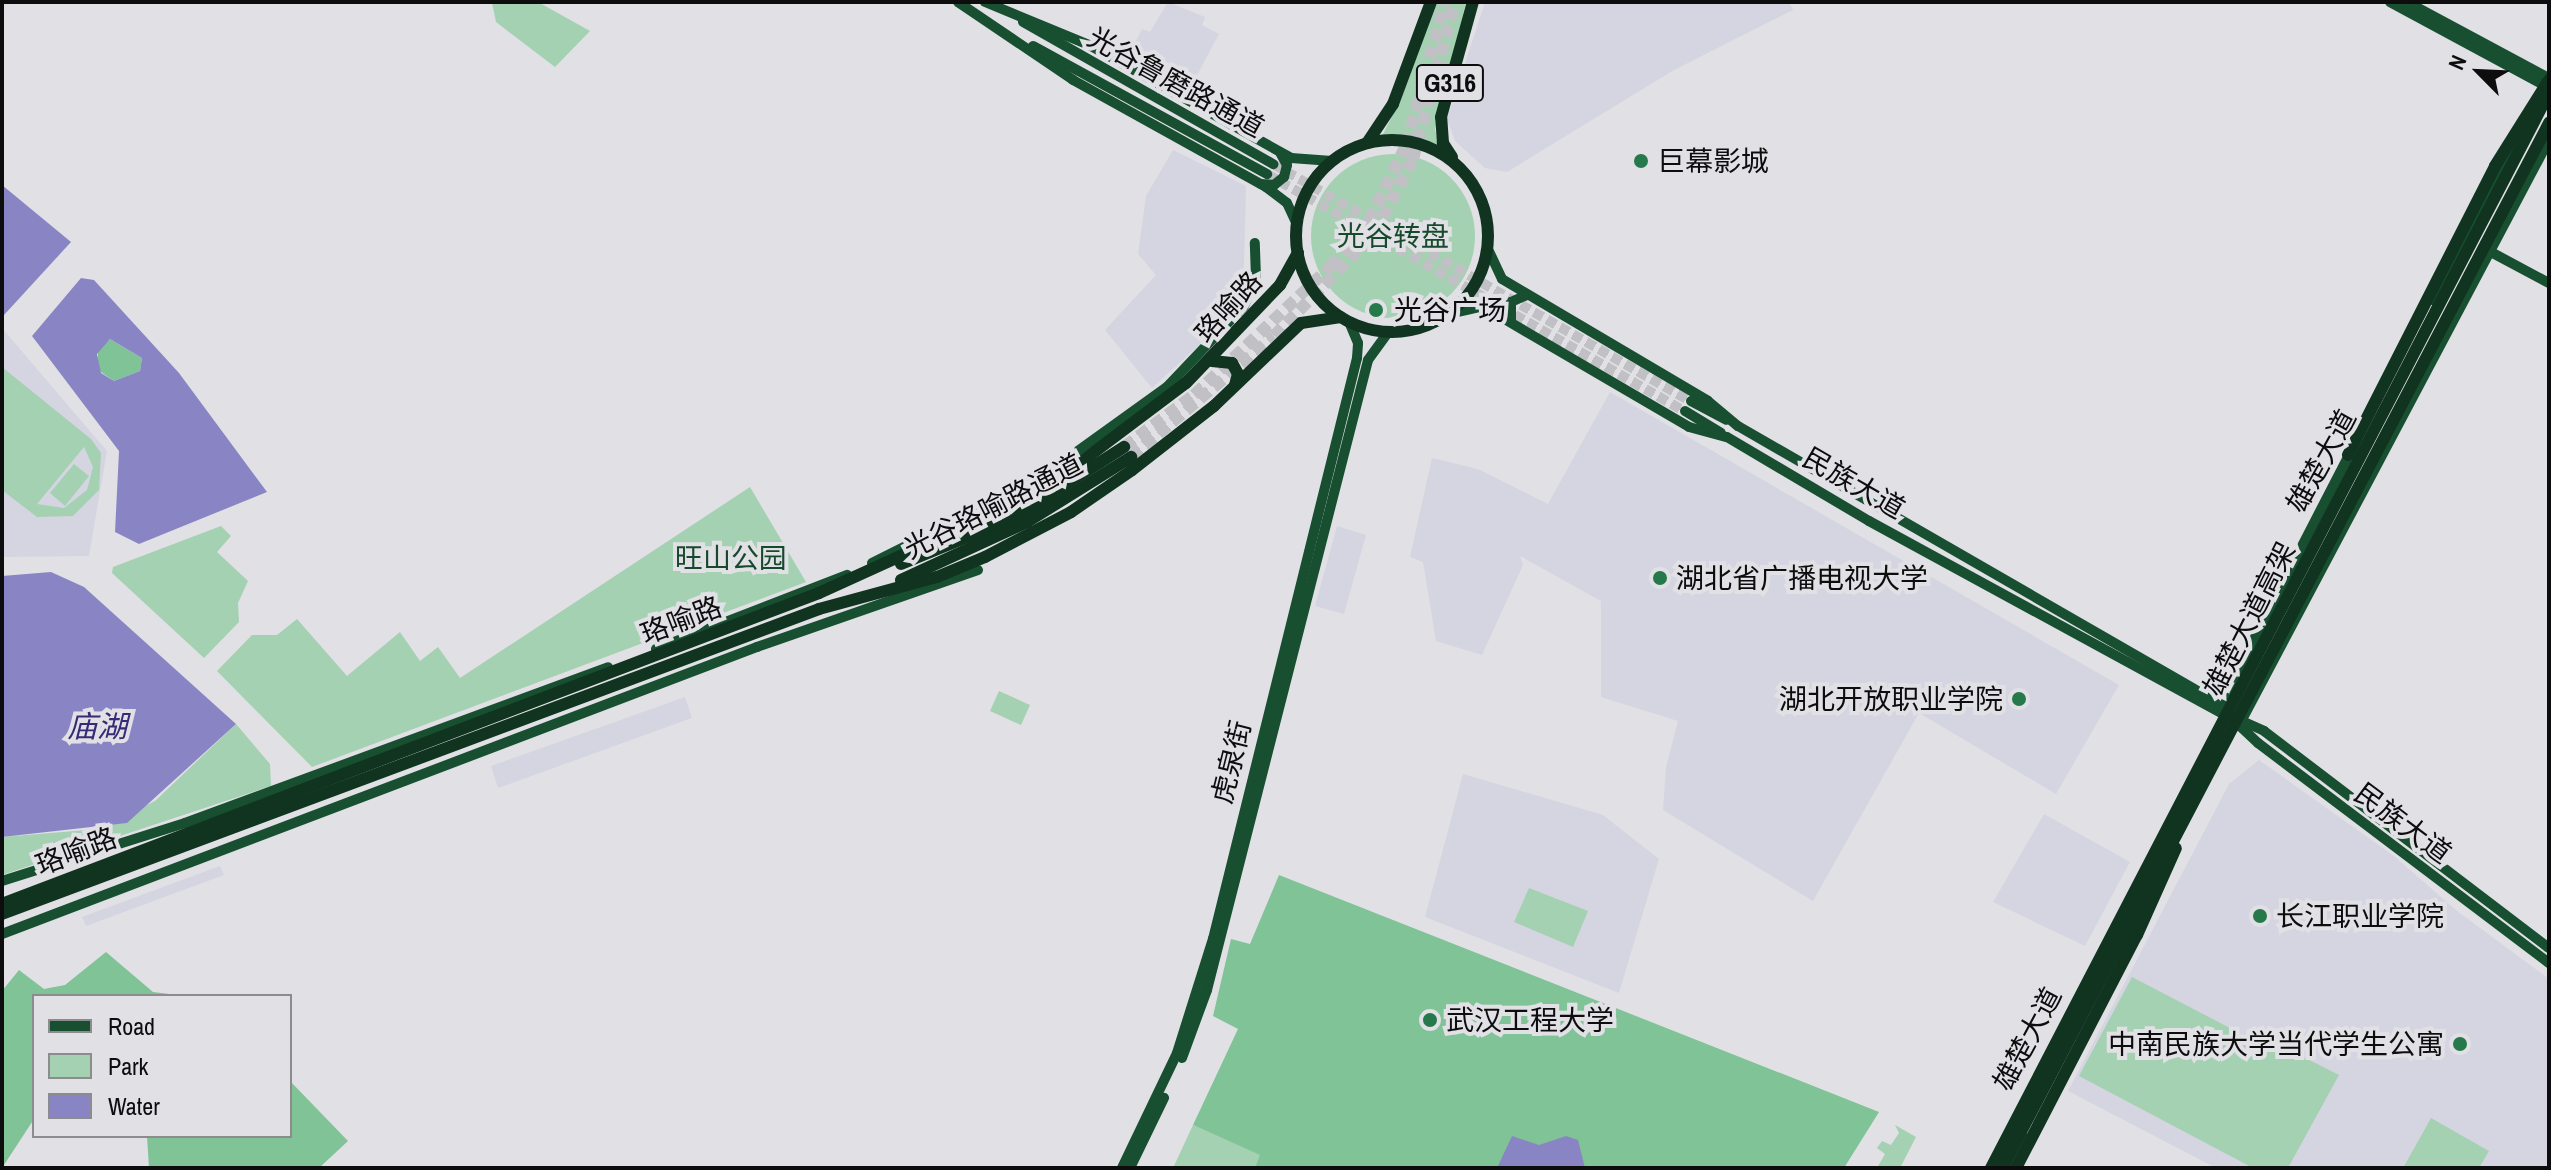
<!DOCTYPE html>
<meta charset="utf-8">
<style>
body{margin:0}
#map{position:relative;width:2551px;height:1170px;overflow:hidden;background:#e0e0e5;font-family:"Archivo Narrow","Noto Sans SC",sans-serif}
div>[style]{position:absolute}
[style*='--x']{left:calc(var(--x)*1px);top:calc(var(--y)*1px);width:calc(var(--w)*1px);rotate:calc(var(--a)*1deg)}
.built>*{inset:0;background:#d5d5e1}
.green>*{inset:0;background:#a4d1b2}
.round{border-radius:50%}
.forest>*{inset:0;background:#7fc396}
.water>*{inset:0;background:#8985c5}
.major-tunnel>*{height:10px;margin-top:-5px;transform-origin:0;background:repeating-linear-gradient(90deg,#c0c0c5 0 10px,transparent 0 15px)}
.highway-tunnel>*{height:12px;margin-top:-6px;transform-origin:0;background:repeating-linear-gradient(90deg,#c0c0c5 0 12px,transparent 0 18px)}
.major>*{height:10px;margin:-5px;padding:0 5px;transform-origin:5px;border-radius:5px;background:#174f30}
.highway>*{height:12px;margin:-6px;padding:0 6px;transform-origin:6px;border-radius:6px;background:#10341f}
.highway>.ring{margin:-6px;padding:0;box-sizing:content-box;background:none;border:12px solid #10341f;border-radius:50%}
.highway-bridge>*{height:12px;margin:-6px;padding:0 6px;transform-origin:6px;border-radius:6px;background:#10341f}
.dots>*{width:22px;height:22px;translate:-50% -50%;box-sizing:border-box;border:4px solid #e0e0e5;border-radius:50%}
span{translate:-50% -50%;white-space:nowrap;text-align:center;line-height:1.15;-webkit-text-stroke:8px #e0e0e5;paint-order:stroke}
.shield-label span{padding:2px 6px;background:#e0e0e5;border:2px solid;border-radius:6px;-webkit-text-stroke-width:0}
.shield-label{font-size:26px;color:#0d0d0e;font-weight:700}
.street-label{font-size:28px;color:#0d0d0e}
.poi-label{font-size:28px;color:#0d0d0e}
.left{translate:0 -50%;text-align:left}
.right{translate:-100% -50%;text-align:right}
.park-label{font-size:28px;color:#174a2d}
.water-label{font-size:30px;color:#372a76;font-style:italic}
.frame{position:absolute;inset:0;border:4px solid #0d0d0e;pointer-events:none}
.legend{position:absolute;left:32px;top:994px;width:260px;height:144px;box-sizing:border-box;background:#e0e0e5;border:2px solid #8c8c8f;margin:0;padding:10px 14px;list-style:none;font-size:24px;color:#0d0d0e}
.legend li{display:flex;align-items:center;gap:16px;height:40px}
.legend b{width:40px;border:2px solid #8c8c8f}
.north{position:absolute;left:2439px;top:32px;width:80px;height:80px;-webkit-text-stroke:6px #e0e0e5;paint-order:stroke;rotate:294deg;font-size:22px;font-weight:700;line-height:32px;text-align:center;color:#0d0d0e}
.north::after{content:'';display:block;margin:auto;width:28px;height:36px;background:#0d0d0e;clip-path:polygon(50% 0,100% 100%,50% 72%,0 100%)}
</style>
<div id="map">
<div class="built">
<i style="clip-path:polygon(1168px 2px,1205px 17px,1202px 25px,1219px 34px,1187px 94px,1181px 90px,1186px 81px,1138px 54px,1132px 62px,1126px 59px,1142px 29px,1150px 32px)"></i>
<i style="clip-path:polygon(1485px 2px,1789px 2px,1793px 10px,1674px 70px,1507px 172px,1485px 168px,1455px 141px,1447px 119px)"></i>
<i style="clip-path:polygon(1173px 150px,1246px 186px,1243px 305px,1152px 388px,1105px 330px,1156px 275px,1138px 254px,1146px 196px)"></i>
<i style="clip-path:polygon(2px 328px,107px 451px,89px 556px,2px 557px)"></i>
<i style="clip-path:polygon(1610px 392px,2119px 685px,2056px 794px,1919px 713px,1813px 901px,1663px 810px,1666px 767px,1678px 721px,1601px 697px,1601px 601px,1520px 556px,1523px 565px,1482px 655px,1436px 641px,1423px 562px,1410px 557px,1432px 458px,1478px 469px,1548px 504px)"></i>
<i style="clip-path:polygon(1337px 526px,1366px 535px,1344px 614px,1315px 606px)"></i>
<i style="clip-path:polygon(685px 697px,692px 718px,498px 788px,491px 766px)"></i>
<i style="clip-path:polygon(2259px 760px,2394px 856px,2457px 911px,2549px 979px,2549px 1168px,2216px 1168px,2068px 1091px,2229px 784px)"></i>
<i style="clip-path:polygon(1463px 774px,1603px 815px,1659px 859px,1619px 993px,1425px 917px)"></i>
<i style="clip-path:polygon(2044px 814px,2130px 862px,2085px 946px,1993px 902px)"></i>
<i style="clip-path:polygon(220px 866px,224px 875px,86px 926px,82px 917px)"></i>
</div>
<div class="green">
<i style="clip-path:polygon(538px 2px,590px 31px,555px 67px,496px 22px,492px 3px)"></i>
<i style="clip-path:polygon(1436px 2px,1466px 2px,1435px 129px,1440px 148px,1417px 138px,1382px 136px,1401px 99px)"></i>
<i class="round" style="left:1311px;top:154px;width:164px;height:164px"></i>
<i style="clip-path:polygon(evenodd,2px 367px,91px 439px,101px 453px,99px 490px,73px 516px,37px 517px,2px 490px,2px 367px,84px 447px,93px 467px,87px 490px,64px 508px,37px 504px,84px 447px)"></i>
<i style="clip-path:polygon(74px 464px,89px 476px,65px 506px,50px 493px)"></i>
<i style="clip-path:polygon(750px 487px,806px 582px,312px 767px,217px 671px,252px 635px,277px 635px,297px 619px,347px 676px,400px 632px,420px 661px,438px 647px,460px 678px)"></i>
<i style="clip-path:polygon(221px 526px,231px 536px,217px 552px,248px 581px,238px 603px,239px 622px,204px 658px,112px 573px,113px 567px)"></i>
<i style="clip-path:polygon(999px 691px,1030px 705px,1021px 725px,990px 711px)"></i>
<i style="clip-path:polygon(236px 724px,270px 764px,271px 786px,2px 875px,2px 837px,99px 829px,155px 801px)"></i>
<i style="clip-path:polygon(1529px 888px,1588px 911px,1573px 947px,1514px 922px)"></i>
<i style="clip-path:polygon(2132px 977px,2230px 1028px,2229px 1035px,2254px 1046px,2262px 1036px,2339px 1075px,2288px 1168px,2253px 1168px,2079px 1076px)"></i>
<i style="clip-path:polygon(2431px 1118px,2489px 1151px,2479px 1168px,2403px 1168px)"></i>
<i style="clip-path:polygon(1193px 1125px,1261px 1155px,1255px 1168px,1173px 1168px)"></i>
<i style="clip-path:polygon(1895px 1125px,1916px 1137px,1900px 1168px,1877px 1168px,1885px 1154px,1877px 1148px,1882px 1141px,1891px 1145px,1899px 1133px)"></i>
</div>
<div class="forest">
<i style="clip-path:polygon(110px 339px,142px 358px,140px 371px,114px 381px,98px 370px,98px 351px)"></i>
<i style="clip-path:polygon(1279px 875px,1879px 1112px,1844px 1168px,1255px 1168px,1260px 1155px,1193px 1125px,1238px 1029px,1213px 1016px,1231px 939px,1250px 944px)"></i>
<i style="clip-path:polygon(106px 952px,153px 992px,186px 996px,34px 996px,34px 1119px,2px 1168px,2px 991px,19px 970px,44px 989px,65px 985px)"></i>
<i style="clip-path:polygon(290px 1081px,348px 1141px,319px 1168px,149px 1168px,147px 1136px,290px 1136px)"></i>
</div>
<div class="water">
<i style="clip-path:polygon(2px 185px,71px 242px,4px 315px,2px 313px)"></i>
<i style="clip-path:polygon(evenodd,81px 278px,94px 280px,179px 373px,267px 492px,139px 544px,115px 532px,119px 451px,32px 336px,81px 278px,110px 339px,142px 358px,140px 371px,114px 381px,101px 373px,97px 354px,110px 339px)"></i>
<i style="clip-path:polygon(51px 572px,84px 587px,236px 724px,127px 823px,2px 837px,2px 576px)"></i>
<i style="clip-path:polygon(1512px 1136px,1539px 1145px,1566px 1136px,1578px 1140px,1585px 1168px,1497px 1168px)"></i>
</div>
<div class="major-tunnel">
<i style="--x:1273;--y:164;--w:481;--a:29.6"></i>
<i style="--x:1267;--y:174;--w:481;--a:29.6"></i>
</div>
<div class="highway-tunnel">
<i style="--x:1124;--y:447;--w:87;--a:-36.6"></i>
<i style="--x:1194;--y:395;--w:187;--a:-43.3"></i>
<i style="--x:1330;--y:267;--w:60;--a:-49.7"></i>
<i style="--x:1369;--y:221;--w:85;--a:-64"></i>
<i style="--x:1406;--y:145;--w:148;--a:-74.7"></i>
<i style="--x:1131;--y:457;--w:187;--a:-40.2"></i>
<i style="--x:1274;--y:336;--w:143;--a:-45.6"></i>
<i style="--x:1374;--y:234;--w:85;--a:-62.5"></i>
<i style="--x:1413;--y:159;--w:163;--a:-75"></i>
</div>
<div class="major">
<i style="--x:958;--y:2;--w:139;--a:34.1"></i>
<i style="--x:1073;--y:80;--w:221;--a:29"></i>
<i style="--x:1266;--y:187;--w:26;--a:37"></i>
<i style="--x:1287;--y:203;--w:23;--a:65"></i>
<i style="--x:985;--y:2;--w:113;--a:22.5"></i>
<i style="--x:1089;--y:45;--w:231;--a:29.2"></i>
<i style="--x:1291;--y:158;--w:41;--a:4.2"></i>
<i style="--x:2390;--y:2;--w:181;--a:28.4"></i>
<i style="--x:2407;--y:2;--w:161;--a:28.2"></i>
<i style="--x:1023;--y:22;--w:288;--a:29.6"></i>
<i style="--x:1033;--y:46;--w:267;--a:28.7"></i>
<i style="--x:1261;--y:184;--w:13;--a:4"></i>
<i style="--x:1274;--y:185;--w:13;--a:-39"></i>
<i style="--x:1284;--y:177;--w:12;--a:-76"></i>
<i style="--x:1287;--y:165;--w:13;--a:-119"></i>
<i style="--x:1488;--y:249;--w:33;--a:65"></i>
<i style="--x:1502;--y:279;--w:239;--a:30.6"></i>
<i style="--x:1708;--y:401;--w:39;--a:40"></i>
<i style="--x:1738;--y:426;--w:545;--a:29.95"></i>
<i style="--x:2210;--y:698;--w:66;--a:43.2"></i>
<i style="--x:2258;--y:743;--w:365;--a:37.1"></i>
<i style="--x:2489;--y:251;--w:68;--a:28.1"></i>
<i style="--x:2433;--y:300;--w:176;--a:-62.3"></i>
<i style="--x:1448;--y:314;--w:29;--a:-12"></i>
<i style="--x:1476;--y:308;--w:27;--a:20"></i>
<i style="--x:1501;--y:317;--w:218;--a:30.3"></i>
<i style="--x:1689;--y:427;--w:39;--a:15"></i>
<i style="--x:1727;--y:437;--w:165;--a:30.6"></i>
<i style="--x:1869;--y:521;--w:403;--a:28.6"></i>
<i style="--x:1511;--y:322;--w:20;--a:-90"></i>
<i style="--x:1511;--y:302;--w:17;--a:-24"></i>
<i style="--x:1691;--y:401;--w:40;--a:28"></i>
<i style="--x:1685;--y:411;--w:42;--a:31.4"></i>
<i style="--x:872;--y:563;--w:183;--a:-26.6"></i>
<i style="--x:1036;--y:481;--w:161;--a:-35.7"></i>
<i style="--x:1167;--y:387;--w:112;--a:-46.5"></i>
<i style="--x:1244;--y:306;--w:30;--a:-67"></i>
<i style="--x:1256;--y:278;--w:35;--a:-92"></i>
<i style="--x:656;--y:649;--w:205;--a:-21.2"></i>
<i style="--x:2222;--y:712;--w:43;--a:-69.4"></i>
<i style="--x:2237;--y:672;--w:249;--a:-62.7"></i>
<i style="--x:2244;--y:716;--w:652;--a:-62.1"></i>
<i style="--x:2242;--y:721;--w:24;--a:24"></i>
<i style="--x:2264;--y:731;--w:358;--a:37.3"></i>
<i style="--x:2;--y:881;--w:192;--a:-17.6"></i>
<i style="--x:185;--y:823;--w:451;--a:-20.2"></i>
<i style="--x:2;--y:934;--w:808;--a:-20.81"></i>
<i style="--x:757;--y:647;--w:234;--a:-19.2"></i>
<i style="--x:1182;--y:1058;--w:72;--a:-69.8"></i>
<i style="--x:1207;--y:990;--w:650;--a:-75.66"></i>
<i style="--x:1368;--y:360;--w:34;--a:-54"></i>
<i style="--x:1122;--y:1168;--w:127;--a:-64.4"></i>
<i style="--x:1177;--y:1053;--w:120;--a:-72.5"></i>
<i style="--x:1213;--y:939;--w:599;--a:-76.08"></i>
<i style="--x:1357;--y:358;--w:15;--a:-86"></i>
<i style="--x:1358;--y:343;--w:23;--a:-113"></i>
<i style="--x:1130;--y:1168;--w:78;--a:-64.1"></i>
<i style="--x:2009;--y:1168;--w:34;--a:-63"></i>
</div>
<div class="highway">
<i class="ring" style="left:1296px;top:140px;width:180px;height:180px"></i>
<i style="--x:1367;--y:143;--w:47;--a:-56.3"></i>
<i style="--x:1393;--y:104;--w:109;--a:-69.6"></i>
<i style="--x:1452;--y:157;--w:17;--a:-123"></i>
<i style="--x:1443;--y:143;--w:26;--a:-94"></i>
<i style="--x:1441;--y:117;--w:119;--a:-74.5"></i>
<i style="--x:1212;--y:361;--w:20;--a:6"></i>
<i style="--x:1232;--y:363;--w:13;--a:61"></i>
<i style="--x:1238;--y:374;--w:11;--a:105"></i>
<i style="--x:2348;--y:455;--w:324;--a:-63"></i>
<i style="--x:901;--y:564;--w:121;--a:-22.3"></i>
<i style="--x:1013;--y:518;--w:132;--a:-32.6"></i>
<i style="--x:901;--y:580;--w:139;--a:-24.7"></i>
<i style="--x:1027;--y:522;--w:123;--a:-32"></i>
<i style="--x:2;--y:904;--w:874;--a:-20.84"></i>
<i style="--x:819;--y:593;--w:133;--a:-24.4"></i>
<i style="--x:940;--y:538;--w:155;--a:-28.1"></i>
<i style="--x:1077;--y:465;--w:136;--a:-37"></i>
<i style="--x:1186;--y:383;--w:136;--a:-46.2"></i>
<i style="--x:1280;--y:285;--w:37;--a:-61"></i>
<i style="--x:2;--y:914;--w:872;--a:-20.47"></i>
<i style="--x:819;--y:609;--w:122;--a:-15.2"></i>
<i style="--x:937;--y:577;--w:52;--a:-22.6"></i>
<i style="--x:985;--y:557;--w:97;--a:-27.6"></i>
<i style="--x:1071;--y:512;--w:74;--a:-34.5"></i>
<i style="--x:1132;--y:470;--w:104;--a:-38"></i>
<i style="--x:1214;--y:406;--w:120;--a:-43.7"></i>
<i style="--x:1301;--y:323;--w:40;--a:-8.5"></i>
<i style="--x:2016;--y:1168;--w:263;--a:-62.6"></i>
<i style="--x:2137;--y:935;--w:95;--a:-65.9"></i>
</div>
<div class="highway-bridge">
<i style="--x:2495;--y:166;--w:102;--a:-57.9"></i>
<i style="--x:1991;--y:1168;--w:1211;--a:-62.57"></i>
<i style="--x:2002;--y:1168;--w:1180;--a:-62.37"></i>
</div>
<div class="dots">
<i style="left:1641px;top:161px;background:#26794b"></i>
<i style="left:1376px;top:310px;background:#26794b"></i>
<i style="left:1660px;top:578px;background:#26794b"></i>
<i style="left:2019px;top:699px;background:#26794b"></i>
<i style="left:2260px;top:916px;background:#26794b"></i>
<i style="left:1430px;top:1020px;background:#26794b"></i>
<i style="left:2460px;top:1044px;background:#26794b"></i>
</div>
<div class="shield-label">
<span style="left:1450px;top:83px">G316</span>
</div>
<div class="street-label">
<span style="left:1176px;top:82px;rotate:29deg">光谷鲁磨路通道</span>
<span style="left:1228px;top:307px;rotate:-48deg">珞喻路</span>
<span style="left:2321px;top:461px;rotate:-61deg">雄楚大道</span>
<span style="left:1854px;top:483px;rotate:30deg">民族大道</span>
<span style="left:993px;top:506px;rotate:-27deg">光谷珞喻路通道</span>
<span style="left:2249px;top:619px;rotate:-63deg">雄楚大道高架</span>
<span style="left:681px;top:620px;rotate:-21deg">珞喻路</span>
<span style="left:1231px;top:762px;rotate:-76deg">虎泉街</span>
<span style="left:2403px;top:823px;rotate:37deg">民族大道</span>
<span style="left:76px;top:851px;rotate:-21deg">珞喻路</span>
<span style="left:2027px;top:1039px;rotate:-62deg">雄楚大道</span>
</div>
<div class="poi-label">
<span class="left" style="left:1657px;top:161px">巨幕影城</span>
<span class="left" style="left:1394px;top:310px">光谷广场</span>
<span class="left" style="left:1676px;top:578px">湖北省广播电视大学</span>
<span class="right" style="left:2003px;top:699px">湖北开放职业学院</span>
<span class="left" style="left:2276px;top:916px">长江职业学院</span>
<span class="left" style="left:1446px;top:1020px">武汉工程大学</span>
<span class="right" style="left:2444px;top:1044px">中南民族大学当代学生公寓</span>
</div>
<div class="park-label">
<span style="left:1393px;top:236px">光谷转盘</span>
<span style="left:731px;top:558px">旺山公园</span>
</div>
<div class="water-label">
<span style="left:97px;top:726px">庙湖</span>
</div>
<div class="frame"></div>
<ul class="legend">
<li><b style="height:10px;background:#174f30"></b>Road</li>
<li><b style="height:22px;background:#a4d1b2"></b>Park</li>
<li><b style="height:22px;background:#8985c5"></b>Water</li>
</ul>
<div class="north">N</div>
</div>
